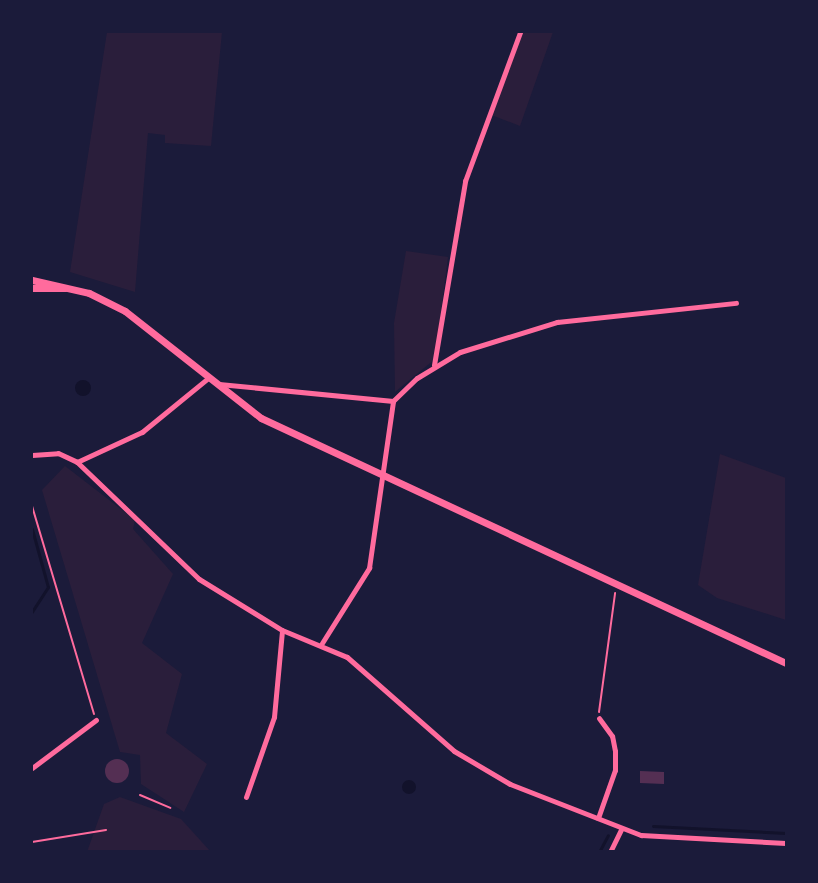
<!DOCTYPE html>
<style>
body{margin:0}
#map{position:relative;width:818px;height:883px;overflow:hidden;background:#1b1b3a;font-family:"Noto Serif",serif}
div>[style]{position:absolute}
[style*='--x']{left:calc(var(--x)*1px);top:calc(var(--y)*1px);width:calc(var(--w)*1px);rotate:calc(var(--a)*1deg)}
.green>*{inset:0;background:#2a1e3b}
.water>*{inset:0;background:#12122b}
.round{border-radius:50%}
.stream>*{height:3px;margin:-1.5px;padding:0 1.5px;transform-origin:1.5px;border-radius:1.5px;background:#12122b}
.building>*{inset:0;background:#542f53}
.path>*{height:2px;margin:-1px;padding:0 1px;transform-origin:1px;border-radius:1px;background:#ff6b9d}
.minor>*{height:5px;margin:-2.5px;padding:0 2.5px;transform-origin:2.5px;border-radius:2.5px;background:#ff6b9d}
.secondary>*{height:7px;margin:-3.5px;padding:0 3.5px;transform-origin:3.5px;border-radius:3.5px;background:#ff6b9d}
span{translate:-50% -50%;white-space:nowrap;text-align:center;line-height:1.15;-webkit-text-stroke:4.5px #1b1b3a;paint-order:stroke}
.frame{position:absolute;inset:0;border:33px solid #1b1b3a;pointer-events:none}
</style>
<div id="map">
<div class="green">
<i style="clip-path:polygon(107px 32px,222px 32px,211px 146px,165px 143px,165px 135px,148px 133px,135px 292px,70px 272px)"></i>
<i style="clip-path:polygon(519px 32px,553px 32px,520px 126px,489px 114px)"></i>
<i style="clip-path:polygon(406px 251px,448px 257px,435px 359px,395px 392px,394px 323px)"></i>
<i style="clip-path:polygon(720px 454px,786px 478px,786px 620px,717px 598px,698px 585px)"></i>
<i style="clip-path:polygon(65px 466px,135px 520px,133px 529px,173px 574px,142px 643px,182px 674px,166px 733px,207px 764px,184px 812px,141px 784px,140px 755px,120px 752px,42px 490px)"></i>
<i style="clip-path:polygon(120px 797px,181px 819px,210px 851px,87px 852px,104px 804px)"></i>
</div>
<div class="water">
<i class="round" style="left:75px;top:380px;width:16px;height:16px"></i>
<i class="round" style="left:402px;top:780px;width:14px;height:14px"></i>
</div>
<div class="stream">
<i style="--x:32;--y:529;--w:60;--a:74.6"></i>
<i style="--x:48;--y:587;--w:30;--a:123"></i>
<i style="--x:653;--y:826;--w:133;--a:3"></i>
<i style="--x:599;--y:852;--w:19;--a:-62"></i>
</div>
<div class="building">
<i class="round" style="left:105px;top:759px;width:24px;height:24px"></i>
<i style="clip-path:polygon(640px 771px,664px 772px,664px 784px,640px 783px)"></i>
</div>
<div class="path">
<i style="--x:32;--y:506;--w:217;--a:73.4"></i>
<i style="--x:599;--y:712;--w:120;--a:-82.3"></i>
<i style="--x:140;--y:795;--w:33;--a:23"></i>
<i style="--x:32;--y:842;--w:75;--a:-9.2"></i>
</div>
<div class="minor">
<i style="--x:434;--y:365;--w:187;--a:-80.4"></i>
<i style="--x:465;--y:181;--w:159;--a:-69.7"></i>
<i style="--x:219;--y:384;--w:175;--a:5.6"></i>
<i style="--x:32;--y:455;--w:26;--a:-4"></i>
<i style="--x:58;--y:453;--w:21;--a:25"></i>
<i style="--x:77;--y:462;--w:169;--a:43.8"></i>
<i style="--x:199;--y:579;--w:97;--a:31.6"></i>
<i style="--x:282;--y:630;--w:70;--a:22.6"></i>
<i style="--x:347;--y:657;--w:142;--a:41.3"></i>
<i style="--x:454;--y:751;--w:65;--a:30.5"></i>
<i style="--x:510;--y:784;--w:141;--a:21.3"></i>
<i style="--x:641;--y:835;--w:145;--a:3.2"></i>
<i style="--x:77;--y:462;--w:72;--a:-24.8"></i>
<i style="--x:142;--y:432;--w:84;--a:-39.2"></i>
<i style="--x:322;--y:643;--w:89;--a:-57.9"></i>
<i style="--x:369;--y:568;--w:169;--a:-81.8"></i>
<i style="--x:393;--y:401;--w:33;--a:-44"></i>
<i style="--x:417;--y:378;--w:50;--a:-31.2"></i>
<i style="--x:460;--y:352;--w:102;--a:-17.2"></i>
<i style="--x:557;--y:322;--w:180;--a:-6.1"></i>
<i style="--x:32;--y:768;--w:80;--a:-36.9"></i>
<i style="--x:246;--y:797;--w:85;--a:-70.7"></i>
<i style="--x:274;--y:717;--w:87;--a:-84.7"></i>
<i style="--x:598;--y:818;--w:51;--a:-70.5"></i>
<i style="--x:615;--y:770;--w:19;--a:-90"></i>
<i style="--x:615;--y:751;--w:15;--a:-101"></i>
<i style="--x:612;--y:736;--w:22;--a:-126"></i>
<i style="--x:610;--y:852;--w:25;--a:-64"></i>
</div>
<div class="secondary">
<i style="--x:32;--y:280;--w:58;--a:12.8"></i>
<i style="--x:89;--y:293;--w:40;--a:26.6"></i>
<i style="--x:125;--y:311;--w:173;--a:38.2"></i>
<i style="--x:261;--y:418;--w:579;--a:25.02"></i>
<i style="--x:32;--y:288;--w:33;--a:0"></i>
</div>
<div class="frame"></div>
</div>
